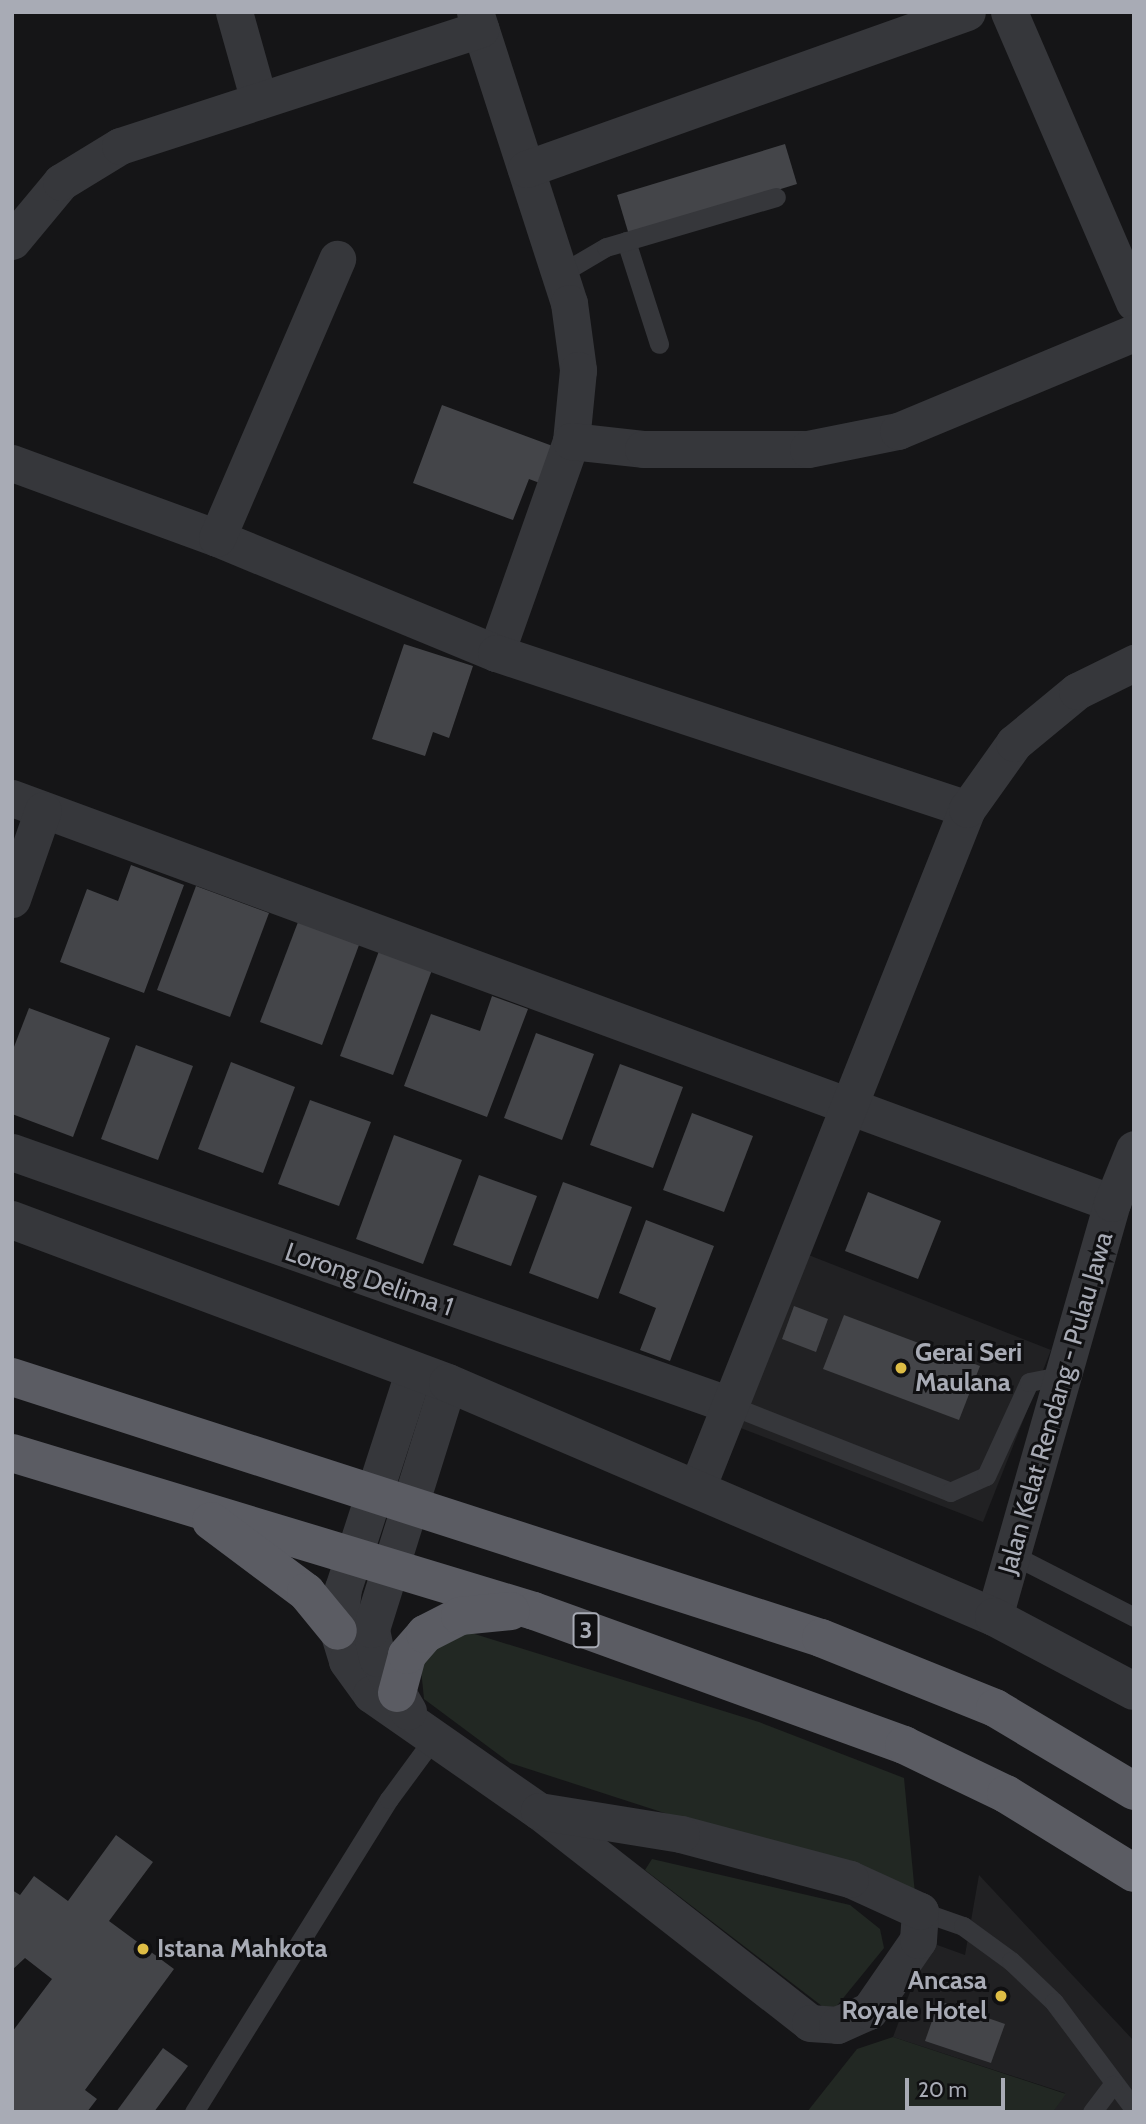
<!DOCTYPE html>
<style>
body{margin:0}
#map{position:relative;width:1146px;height:2124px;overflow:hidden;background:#151517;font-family:Cabin,sans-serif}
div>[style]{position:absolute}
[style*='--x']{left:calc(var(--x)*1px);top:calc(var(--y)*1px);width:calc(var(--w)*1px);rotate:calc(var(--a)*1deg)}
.built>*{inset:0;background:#212123}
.green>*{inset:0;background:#222823}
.building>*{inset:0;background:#444549}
.service>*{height:19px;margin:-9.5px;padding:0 9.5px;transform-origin:9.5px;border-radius:9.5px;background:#36373b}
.minor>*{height:37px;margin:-18.5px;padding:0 18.5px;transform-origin:18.5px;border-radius:18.5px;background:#36373b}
.tertiary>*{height:38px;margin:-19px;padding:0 19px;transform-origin:19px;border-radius:19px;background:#36373b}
.trunk>*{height:38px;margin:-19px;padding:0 19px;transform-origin:19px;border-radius:19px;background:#5b5c63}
.dots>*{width:19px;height:19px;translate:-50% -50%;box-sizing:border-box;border:4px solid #101012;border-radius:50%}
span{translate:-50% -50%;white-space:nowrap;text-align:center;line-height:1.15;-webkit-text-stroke:6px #101012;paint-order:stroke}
.shield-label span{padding:2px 5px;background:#101012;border:2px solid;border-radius:5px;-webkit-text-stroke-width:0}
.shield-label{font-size:24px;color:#a8abb5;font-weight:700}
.street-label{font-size:26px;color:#a8abb5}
.poi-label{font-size:26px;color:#a8abb5;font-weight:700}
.left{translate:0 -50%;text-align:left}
.right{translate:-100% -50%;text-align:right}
.frame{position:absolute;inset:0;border:14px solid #a8abb5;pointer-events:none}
.scale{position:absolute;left:905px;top:2078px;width:100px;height:32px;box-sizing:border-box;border:4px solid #a8abb5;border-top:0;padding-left:9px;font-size:21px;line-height:24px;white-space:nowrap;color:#a8abb5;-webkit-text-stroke:5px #101012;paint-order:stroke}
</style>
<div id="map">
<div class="built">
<i style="clip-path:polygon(806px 1254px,1051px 1350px,983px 1522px,738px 1427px)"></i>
<i style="clip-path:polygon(979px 1875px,1134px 2041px,1134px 2112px,1053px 2112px,1065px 2093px,893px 2037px,929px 1942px,965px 1955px)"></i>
</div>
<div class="green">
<i style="clip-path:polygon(465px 1631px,759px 1722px,904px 1778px,915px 1894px,510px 1763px,424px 1699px,421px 1669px,434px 1645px)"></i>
<i style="clip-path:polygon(652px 1859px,850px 1905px,880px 1929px,884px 1948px,831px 2013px,645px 1870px)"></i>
<i style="clip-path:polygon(893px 2037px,1066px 2094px,1053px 2112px,807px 2112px,857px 2049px)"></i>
</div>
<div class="building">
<i style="clip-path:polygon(785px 144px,797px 184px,629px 235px,617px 195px)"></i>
<i style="clip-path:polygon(442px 405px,558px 448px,545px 485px,529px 479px,513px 520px,413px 483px)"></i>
<i style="clip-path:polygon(404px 644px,473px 666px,449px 738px,433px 732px,425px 756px,372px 739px)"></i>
<i style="clip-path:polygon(131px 865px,184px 885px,144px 993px,60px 962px,87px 889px,118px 901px)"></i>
<i style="clip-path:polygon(196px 886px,269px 913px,230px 1017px,157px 990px)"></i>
<i style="clip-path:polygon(298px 922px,359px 945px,322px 1045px,260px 1022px)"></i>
<i style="clip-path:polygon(379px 951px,432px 970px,393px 1075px,340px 1056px)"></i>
<i style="clip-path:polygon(492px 996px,528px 1009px,487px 1117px,404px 1086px,431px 1014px,480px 1031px)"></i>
<i style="clip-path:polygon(29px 1008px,110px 1038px,73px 1137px,12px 1114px,12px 1052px)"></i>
<i style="clip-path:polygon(536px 1033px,594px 1054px,562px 1140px,504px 1118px)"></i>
<i style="clip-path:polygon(136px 1045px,193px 1066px,158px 1160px,101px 1139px)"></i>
<i style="clip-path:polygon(231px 1062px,295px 1087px,263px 1173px,198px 1149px)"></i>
<i style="clip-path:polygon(620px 1064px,683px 1087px,653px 1168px,590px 1145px)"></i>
<i style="clip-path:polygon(310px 1100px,371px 1122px,339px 1206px,278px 1184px)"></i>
<i style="clip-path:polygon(692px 1113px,753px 1136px,724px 1212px,663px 1190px)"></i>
<i style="clip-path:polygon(394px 1135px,462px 1160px,423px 1264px,356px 1239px)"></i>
<i style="clip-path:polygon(479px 1175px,537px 1196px,511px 1266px,453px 1245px)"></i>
<i style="clip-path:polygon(563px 1182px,632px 1207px,598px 1299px,529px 1273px)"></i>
<i style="clip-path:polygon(868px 1192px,941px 1221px,918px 1279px,845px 1251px)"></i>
<i style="clip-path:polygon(646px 1220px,714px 1246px,670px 1361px,640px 1350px,656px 1308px,619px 1293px)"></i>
<i style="clip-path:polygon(794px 1306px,828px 1319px,816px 1352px,782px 1339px)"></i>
<i style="clip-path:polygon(844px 1315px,980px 1366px,959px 1420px,823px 1369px)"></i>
<i style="clip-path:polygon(116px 1835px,153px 1862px,109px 1921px,174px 1969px,85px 2090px,97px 2099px,87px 2112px,12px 2112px,12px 2032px,52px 1979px,25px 1958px,12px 1970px,12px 1890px,20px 1895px,34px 1876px,68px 1901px)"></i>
<i style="clip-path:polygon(939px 2001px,1005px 2024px,991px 2063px,925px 2041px)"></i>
<i style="clip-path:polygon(163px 2048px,188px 2066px,154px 2112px,116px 2112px)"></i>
</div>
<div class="service">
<i style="--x:626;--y:241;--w:108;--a:72.2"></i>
<i style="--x:560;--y:274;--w:53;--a:-30.4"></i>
<i style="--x:606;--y:247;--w:177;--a:-16.4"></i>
<i style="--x:727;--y:1404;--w:240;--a:21.5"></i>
<i style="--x:950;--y:1492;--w:39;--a:-24"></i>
<i style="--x:986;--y:1476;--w:103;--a:-65.4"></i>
<i style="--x:1029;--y:1382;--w:36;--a:-11"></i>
<i style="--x:1015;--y:1556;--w:134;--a:27.1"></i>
<i style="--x:920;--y:1911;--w:46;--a:19.2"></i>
<i style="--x:963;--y:1926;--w:59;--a:36.1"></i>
<i style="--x:1011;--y:1961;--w:59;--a:43.6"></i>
<i style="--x:1054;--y:2002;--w:134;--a:53.2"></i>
<i style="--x:194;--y:2112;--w:369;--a:-58.1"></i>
<i style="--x:389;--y:1799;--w:79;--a:-53.7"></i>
<i style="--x:1092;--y:2112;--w:34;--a:-53"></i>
</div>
<div class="minor">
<i style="--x:234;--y:12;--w:92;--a:74.3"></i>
<i style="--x:475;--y:12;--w:306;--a:72.1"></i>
<i style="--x:569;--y:303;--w:68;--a:82.3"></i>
<i style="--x:578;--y:370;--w:71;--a:95.6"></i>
<i style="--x:571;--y:441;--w:225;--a:109.5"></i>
<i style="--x:1009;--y:12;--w:316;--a:66.7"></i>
<i style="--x:526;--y:169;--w:468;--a:-19.6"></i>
<i style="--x:12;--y:241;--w:77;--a:-50.3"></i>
<i style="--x:61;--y:182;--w:69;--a:-31.4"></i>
<i style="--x:120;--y:146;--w:379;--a:-18"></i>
<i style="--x:571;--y:441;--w:72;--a:6.3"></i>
<i style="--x:643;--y:449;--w:165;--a:0"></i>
<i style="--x:808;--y:449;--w:92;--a:-11.3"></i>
<i style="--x:898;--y:431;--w:256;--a:-22.6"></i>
<i style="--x:12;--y:463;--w:218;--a:20.1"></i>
<i style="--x:217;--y:538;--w:302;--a:22.4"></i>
<i style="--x:496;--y:653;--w:496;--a:18.3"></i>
<i style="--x:217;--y:538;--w:304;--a:-66.7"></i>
<i style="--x:12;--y:798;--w:1172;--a:20.21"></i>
<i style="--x:12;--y:899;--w:94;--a:-70.8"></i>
<i style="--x:12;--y:1152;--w:758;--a:19.41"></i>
<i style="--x:414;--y:1370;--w:229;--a:108"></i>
<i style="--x:343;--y:1588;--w:43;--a:96.6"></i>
<i style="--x:338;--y:1631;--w:31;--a:73"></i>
<i style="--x:347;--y:1661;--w:41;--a:54"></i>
<i style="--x:371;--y:1694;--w:205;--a:34.9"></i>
<i style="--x:539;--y:1811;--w:344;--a:38"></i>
<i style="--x:810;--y:2023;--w:27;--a:4"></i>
<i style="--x:837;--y:2025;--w:35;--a:-24"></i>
<i style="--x:869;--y:2011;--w:86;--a:-55.4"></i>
<i style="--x:918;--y:1940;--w:29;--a:-86"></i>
<i style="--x:920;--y:1911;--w:77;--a:-155.4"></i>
<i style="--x:850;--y:1879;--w:175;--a:-165.1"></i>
<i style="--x:681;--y:1834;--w:144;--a:-170.8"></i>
<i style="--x:697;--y:1488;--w:731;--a:-68.32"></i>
<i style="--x:967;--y:809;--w:81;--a:-54.5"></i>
<i style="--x:1014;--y:743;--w:82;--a:-39.5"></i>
<i style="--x:1077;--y:691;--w:64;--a:-26.2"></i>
<i style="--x:994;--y:1617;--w:430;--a:-74.1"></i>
<i style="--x:1112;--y:1203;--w:58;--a:-67.8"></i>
<i style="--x:408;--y:1711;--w:61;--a:-120.3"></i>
<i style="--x:377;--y:1658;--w:30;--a:-102"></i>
<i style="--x:371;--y:1629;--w:258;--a:-72.6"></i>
</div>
<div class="tertiary">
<i style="--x:12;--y:1220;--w:465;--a:20.5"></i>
<i style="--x:448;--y:1383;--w:594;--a:23.2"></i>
<i style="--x:994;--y:1617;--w:158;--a:27.9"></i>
</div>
<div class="trunk">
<i style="--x:12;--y:1377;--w:850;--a:17.88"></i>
<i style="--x:821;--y:1638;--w:188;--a:21.9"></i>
<i style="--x:995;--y:1708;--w:162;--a:30.8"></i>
<i style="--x:12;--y:1453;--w:545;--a:16.84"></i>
<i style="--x:534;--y:1611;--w:394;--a:19.9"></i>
<i style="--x:904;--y:1745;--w:113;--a:25.7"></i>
<i style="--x:1006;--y:1794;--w:150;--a:31.7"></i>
<i style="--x:211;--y:1521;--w:119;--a:36.8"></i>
<i style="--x:306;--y:1592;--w:50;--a:50.6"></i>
<i style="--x:397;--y:1693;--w:39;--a:-75"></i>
<i style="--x:407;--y:1655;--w:28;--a:-49"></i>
<i style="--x:425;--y:1634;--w:39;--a:-27"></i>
<i style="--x:460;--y:1616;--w:51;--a:-5.6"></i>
</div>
<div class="dots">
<i style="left:901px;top:1368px;background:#debd45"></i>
<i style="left:143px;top:1949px;background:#debd45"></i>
<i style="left:1001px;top:1996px;background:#debd45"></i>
</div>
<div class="shield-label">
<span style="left:586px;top:1630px">3</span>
</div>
<div class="street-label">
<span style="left:369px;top:1280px;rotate:19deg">Lorong Delima 1</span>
<span style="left:1056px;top:1403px;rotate:-74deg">Jalan Kelat Rendang - Pulau Jawa</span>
</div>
<div class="poi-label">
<span class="left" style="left:915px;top:1368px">Gerai Seri<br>Maulana</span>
<span class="left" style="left:157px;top:1949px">Istana Mahkota</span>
<span class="right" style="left:987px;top:1996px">Ancasa<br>Royale Hotel</span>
</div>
<div class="frame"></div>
<div class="scale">20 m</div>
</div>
